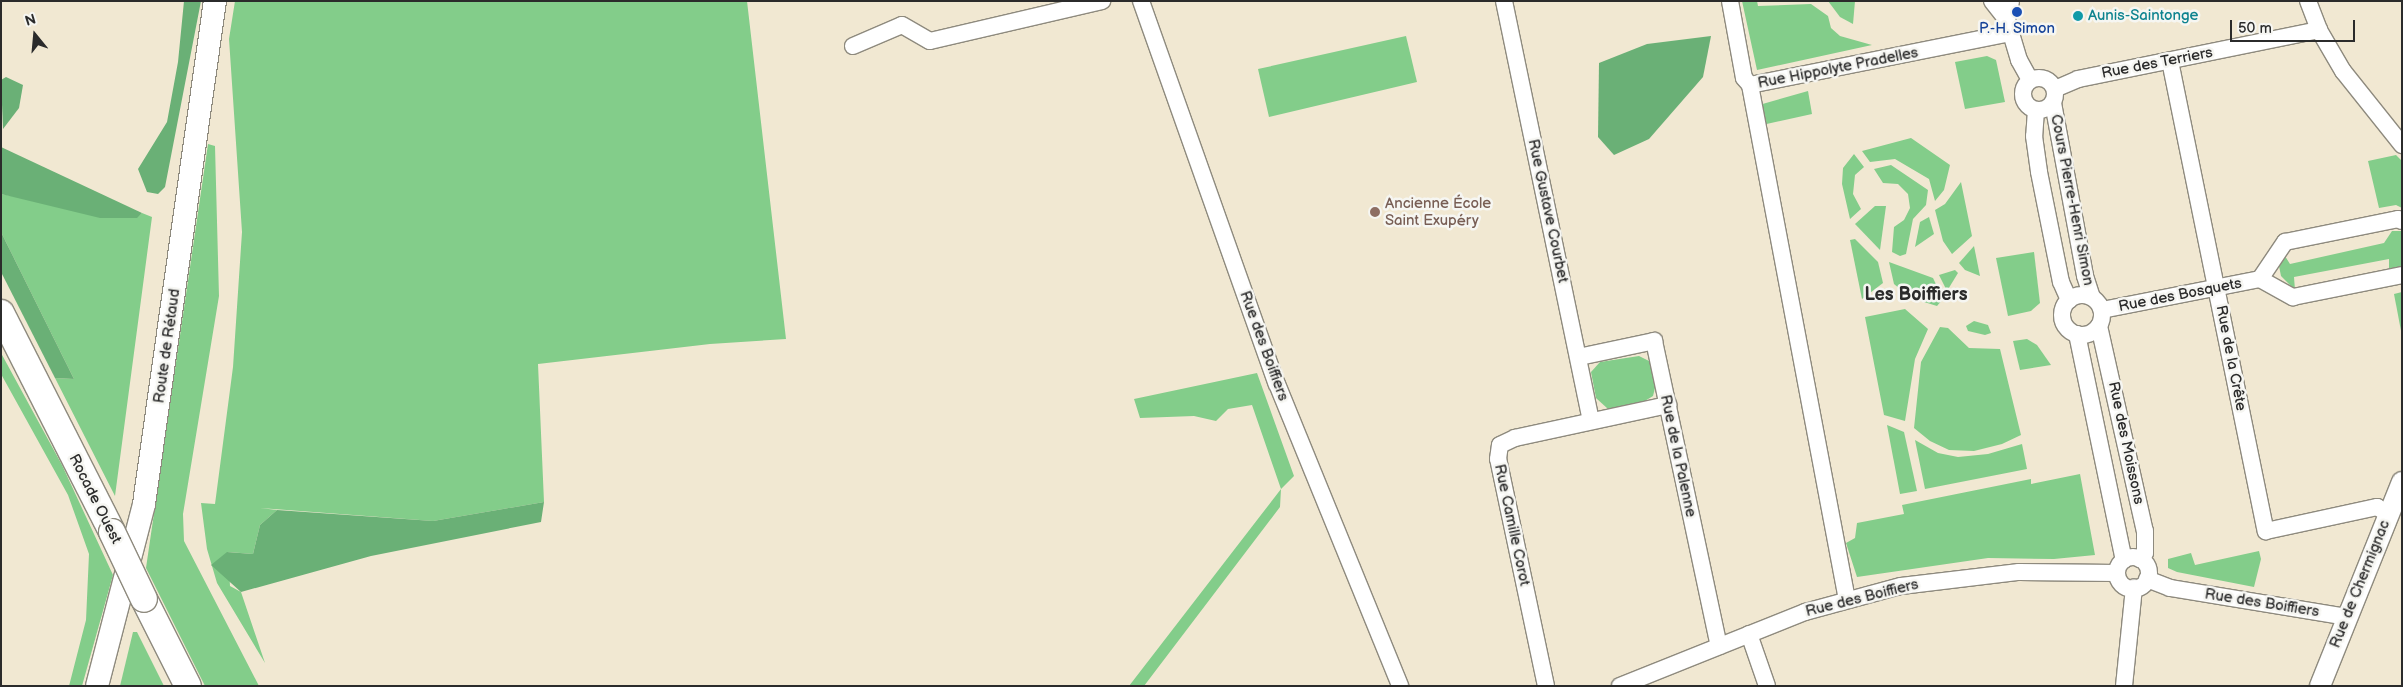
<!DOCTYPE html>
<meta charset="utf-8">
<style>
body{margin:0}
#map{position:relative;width:2403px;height:687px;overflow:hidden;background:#f1e8d2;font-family:"Balsamiq Sans",sans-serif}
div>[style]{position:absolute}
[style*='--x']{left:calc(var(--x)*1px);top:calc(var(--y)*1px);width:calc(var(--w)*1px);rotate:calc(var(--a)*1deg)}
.green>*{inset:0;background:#83cd8a}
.forest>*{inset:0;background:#6ab076}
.roads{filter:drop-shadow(1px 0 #8e8a7e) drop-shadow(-1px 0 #8e8a7e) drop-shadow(0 1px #8e8a7e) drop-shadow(0 -1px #8e8a7e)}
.minor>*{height:16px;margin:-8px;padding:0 8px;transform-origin:8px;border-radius:8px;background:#fff}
.minor>.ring{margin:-8px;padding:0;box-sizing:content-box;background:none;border:16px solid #fff;border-radius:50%}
.tertiary>*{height:20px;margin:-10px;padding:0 10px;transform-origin:10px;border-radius:10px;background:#fff}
.secondary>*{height:22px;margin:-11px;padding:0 11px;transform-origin:11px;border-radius:11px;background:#fff}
.primary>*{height:26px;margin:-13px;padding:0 13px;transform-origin:13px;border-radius:13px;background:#fff}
.bridges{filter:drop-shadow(1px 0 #8e8a7e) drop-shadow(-1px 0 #8e8a7e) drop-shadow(0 1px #8e8a7e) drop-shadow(0 -1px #8e8a7e)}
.primary-bridge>*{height:26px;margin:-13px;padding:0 13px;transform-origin:13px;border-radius:13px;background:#fff}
.dots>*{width:14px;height:14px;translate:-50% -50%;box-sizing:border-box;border:2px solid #f6f6f2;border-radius:50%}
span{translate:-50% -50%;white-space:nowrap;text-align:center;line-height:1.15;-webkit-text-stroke:5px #f6f6f2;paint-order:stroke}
.culture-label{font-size:15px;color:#0d838f}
.left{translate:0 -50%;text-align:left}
.transit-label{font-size:15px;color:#164399}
.street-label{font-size:15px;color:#2b2b2b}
.education-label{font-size:15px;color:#785e54}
.quarter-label{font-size:18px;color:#2b2b2b;font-weight:700}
.frame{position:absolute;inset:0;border:2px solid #2b2b2b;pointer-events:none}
.north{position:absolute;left:10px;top:10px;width:50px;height:50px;-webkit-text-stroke:4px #f6f6f2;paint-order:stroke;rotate:343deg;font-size:14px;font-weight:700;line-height:20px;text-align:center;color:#2b2b2b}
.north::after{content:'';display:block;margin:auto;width:18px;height:22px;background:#2b2b2b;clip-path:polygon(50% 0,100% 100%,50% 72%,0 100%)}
.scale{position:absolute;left:2230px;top:20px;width:125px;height:22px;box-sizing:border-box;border:2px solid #2b2b2b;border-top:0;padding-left:6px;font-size:15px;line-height:18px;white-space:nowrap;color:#2b2b2b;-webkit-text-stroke:4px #f6f6f2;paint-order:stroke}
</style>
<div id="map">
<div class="green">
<i style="clip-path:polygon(235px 1px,747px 1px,786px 339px,710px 344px,538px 364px,544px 502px,433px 521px,260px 508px,277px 510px,260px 525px,253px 554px,228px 552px,230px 586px,241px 592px,265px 663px,217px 583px,207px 549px,201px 503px,215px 504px,233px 367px,242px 232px,229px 39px)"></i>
<i style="clip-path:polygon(1742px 1px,1757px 1px,1758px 6px,1811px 4px,1828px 16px,1831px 28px,1840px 36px,1872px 45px,1757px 70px)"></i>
<i style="clip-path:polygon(1828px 1px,1855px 1px,1853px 24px,1840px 17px)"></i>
<i style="clip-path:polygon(1406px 36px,1417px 82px,1269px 117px,1258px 69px)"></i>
<i style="clip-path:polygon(1987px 56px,1996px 60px,2005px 102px,1965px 109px,1955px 62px)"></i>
<i style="clip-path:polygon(1808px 91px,1812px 114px,1762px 125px,1759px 105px)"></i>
<i style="clip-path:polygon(1911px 138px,1950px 165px,1944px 190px,1935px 201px,1929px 179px,1895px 159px,1870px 162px,1862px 151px)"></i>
<i style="clip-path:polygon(208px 144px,215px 146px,219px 296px,183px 514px,184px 541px,259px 686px,205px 686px,146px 568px)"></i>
<i style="clip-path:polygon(1854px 154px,1864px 167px,1855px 175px,1853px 194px,1861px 209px,1850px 219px,1842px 184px,1843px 168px)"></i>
<i style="clip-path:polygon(2396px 155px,2402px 161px,2402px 208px,2396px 205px,2379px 208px,2368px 161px)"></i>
<i style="clip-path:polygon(1891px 165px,1928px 190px,1926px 205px,1913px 219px,1906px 254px,1900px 256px,1892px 252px,1894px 227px,1904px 220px,1910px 208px,1908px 194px,1898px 184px,1883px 183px,1874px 169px)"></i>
<i style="clip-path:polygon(1961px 182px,1972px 236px,1952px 254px,1943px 241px,1935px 210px,1945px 204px)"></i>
<i style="clip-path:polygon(1px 194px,136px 218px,142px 213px,152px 217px,115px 496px,55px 378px,74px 379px,1px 232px)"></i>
<i style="clip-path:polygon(1875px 206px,1886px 206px,1880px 250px,1855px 224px)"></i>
<i style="clip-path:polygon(1929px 217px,1934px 234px,1915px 247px,1920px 222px)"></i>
<i style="clip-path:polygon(2392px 231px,2402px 231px,2402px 269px,2389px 272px,2389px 259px,2294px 277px,2295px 290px,2281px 276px,2279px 266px,2283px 253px,2290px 264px,2384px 243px)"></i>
<i style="clip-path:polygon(1855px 239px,1878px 262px,1883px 283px,1862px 299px,1850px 240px)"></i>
<i style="clip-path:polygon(1974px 246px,1980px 276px,1965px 270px,1959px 263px)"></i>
<i style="clip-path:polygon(2034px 252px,2040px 303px,2031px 311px,2008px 316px,1996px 258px)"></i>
<i style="clip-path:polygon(1889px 262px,1933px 278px,1943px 299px,1937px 306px,1911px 298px,1894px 284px)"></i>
<i style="clip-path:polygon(1955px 270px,1958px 273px,1947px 291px,1939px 275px)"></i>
<i style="clip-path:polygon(2402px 292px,2402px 336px,2394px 294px)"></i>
<i style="clip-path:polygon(1905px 309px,1928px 329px,1915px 359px,1905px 421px,1884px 415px,1865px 317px)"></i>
<i style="clip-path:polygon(1974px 321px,1988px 325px,1991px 333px,1985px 335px,1968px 331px,1966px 326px)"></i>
<i style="clip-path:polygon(1940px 327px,1948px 328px,1969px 348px,2000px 349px,2021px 435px,2002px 444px,1974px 451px,1949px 450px,1930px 441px,1914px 428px,1921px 362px)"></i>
<i style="clip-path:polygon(2027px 339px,2037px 345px,2051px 365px,2020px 370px,2013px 341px)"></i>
<i style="clip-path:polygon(1px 353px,62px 465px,113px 575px,82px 686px,69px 686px,86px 620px,89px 554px,68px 495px,1px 374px)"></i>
<i style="clip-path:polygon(1639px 356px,1651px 362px,1657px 380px,1653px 396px,1640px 404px,1608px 409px,1596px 398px,1591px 372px,1600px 362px)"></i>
<i style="clip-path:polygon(1257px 373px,1294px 476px,1281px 489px,1280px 507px,1144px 686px,1129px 686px,1281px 489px,1252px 405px,1228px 409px,1216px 421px,1194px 416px,1140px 418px,1134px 399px)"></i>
<i style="clip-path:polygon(1887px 425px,1904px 432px,1917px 491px,1900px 494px)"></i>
<i style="clip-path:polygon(1915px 440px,1938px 453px,1958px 457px,1988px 454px,2022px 444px,2027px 469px,1925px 489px)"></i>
<i style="clip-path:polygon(2080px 474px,2095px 555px,2054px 559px,1988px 558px,1857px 577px,1846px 543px,1855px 538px,1857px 523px,1904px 514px,1902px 505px,2031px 479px,2031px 484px)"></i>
<i style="clip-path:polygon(2259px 551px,2261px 559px,2254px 587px,2177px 572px,2168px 568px,2168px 559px,2191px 553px,2195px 565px)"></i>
<i style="clip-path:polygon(133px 632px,137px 632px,164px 686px,120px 686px)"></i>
</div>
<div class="forest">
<i style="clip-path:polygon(184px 1px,201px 1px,165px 187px,158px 194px,147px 192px,138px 169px,167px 122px,178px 62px)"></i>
<i style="clip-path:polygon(1711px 36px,1703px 77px,1649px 139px,1614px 155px,1598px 137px,1599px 63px,1647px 44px)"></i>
<i style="clip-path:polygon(6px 77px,23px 85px,19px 108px,3px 129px,1px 80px)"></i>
<i style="clip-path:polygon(1px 147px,142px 213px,137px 218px,100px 218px,1px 194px)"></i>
<i style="clip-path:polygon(1px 232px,74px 379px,55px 378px,1px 272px)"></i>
<i style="clip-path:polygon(544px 502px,541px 522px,371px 556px,241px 592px,211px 565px,227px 552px,253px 554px,260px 525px,277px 510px,433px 521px)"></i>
</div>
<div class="roads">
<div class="minor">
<i style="--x:1141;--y:1;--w:406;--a:70.5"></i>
<i style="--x:1277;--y:384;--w:326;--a:67.8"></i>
<i style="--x:1504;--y:1;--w:428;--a:78.3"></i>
<i style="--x:1730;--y:1;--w:78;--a:79.7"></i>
<i style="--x:1744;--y:78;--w:9;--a:49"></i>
<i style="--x:1750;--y:85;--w:266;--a:-11.3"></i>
<i style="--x:1992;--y:1;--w:24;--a:52"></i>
<i style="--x:2007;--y:20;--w:42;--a:73.3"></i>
<i style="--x:2019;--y:60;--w:23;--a:61"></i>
<i style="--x:2308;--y:1;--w:31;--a:69"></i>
<i style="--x:2319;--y:30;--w:48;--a:59.7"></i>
<i style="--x:2343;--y:71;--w:95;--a:51.4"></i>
<i style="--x:2007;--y:20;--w:19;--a:-78"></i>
<i style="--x:853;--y:46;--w:53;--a:-23.2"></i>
<i style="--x:902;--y:25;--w:32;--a:30"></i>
<i style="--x:930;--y:41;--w:177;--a:-13.1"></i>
<i style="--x:2170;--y:61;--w:480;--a:78.5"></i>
<i style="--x:2266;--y:531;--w:114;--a:-12.2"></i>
<i style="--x:2377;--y:507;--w:13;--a:32"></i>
<i class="ring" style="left:2023px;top:78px;width:16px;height:16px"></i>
<i style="--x:1750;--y:85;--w:524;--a:79.33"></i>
<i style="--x:2055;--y:89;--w:25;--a:-23"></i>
<i style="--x:2078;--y:79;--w:246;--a:-11.5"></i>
<i style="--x:2053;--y:103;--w:176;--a:79.5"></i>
<i style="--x:2085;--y:276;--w:22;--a:72"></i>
<i style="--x:2036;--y:110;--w:26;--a:94"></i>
<i style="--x:2034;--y:136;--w:36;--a:82"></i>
<i style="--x:2039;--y:172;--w:112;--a:78.7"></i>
<i style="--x:2061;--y:282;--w:20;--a:66"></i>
<i style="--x:2260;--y:279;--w:45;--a:-56"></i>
<i style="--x:2285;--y:242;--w:115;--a:-11.5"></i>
<i style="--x:2398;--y:219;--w:4;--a:27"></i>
<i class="ring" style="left:2062px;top:295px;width:24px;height:24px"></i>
<i style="--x:2102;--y:310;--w:161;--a:-11.1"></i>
<i style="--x:2260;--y:279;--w:38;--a:29"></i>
<i style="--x:2293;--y:297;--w:111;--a:-11.4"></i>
<i style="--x:2099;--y:326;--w:210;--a:77.4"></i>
<i style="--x:2145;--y:531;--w:22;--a:90"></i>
<i style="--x:2145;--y:553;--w:8;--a:130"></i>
<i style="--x:2077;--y:334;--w:231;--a:78.3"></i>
<i style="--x:1579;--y:357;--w:77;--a:-12"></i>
<i style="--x:1654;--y:341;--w:312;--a:78"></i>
<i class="ring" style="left:2117px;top:557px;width:16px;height:16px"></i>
<i style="--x:2147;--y:579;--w:25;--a:21"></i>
<i style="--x:2170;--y:588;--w:180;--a:9.3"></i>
<i style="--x:1749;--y:634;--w:55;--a:70.9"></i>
<i style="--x:1546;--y:686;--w:232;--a:-101.9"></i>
<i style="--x:1498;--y:459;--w:14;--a:-82"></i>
<i style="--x:1500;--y:445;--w:17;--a:-25"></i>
<i style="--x:1515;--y:438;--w:157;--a:-12.2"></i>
<i style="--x:1620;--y:686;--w:199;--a:-21.8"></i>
<i style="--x:1805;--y:612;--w:99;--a:-15.2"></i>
<i style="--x:1901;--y:586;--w:119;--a:-6.8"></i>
<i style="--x:2019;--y:572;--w:98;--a:0.6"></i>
<i style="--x:2124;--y:686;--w:99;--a:-84.2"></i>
</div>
<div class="tertiary">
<i style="--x:2320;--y:686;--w:220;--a:-68.1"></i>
</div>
<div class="secondary">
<i style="--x:97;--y:686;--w:188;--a:-75.5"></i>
<i style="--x:144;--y:504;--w:508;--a:-81.97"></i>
</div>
<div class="primary">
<i style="--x:1;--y:313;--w:246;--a:63.1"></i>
<i style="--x:144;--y:599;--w:97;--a:63.2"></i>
</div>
</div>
<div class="bridges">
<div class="primary-bridge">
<i style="--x:112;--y:532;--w:74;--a:64.5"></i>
</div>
</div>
<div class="dots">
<i style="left:2017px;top:12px;background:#1a4fb4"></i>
<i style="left:2078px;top:16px;background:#0f9aa8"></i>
<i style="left:1375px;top:212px;background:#8d6e63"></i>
</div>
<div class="culture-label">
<span class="left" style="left:2088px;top:16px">Aunis-Saintonge</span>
</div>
<div class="transit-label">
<span style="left:2017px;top:29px">P.-H. Simon</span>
</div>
<div class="street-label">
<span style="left:2157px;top:63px;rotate:-11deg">Rue des Terriers</span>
<span style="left:1838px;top:68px;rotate:-11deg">Rue Hippolyte Pradelles</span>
<span style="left:2072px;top:200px;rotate:79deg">Cours Pierre-Henri Simon</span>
<span style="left:1548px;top:211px;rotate:78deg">Rue Gustave Courbet</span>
<span style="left:2180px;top:295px;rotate:-11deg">Rue des Bosquets</span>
<span style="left:167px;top:346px;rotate:-82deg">Route de Rétaud</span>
<span style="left:1264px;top:346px;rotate:70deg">Rue des Boiffiers</span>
<span style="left:2231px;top:358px;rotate:79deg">Rue de la Crête</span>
<span style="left:2126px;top:443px;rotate:78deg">Rue des Moissons</span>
<span style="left:1678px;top:456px;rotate:78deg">Rue de la Palenne</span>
<span style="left:95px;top:499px;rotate:63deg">Rocade Ouest</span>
<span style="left:1512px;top:525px;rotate:78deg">Rue Camille Corot</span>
<span style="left:2360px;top:584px;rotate:-68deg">Rue de Chermignac</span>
<span style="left:1862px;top:598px;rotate:-14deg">Rue des Boiffiers</span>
<span style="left:2262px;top:603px;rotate:9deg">Rue des Boiffiers</span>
</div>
<div class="education-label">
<span class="left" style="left:1385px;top:212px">Ancienne École<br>Saint Exupéry</span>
</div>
<div class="quarter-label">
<span style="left:1916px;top:295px">Les Boiffiers</span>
</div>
<div class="frame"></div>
<div class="north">N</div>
<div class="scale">50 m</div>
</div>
